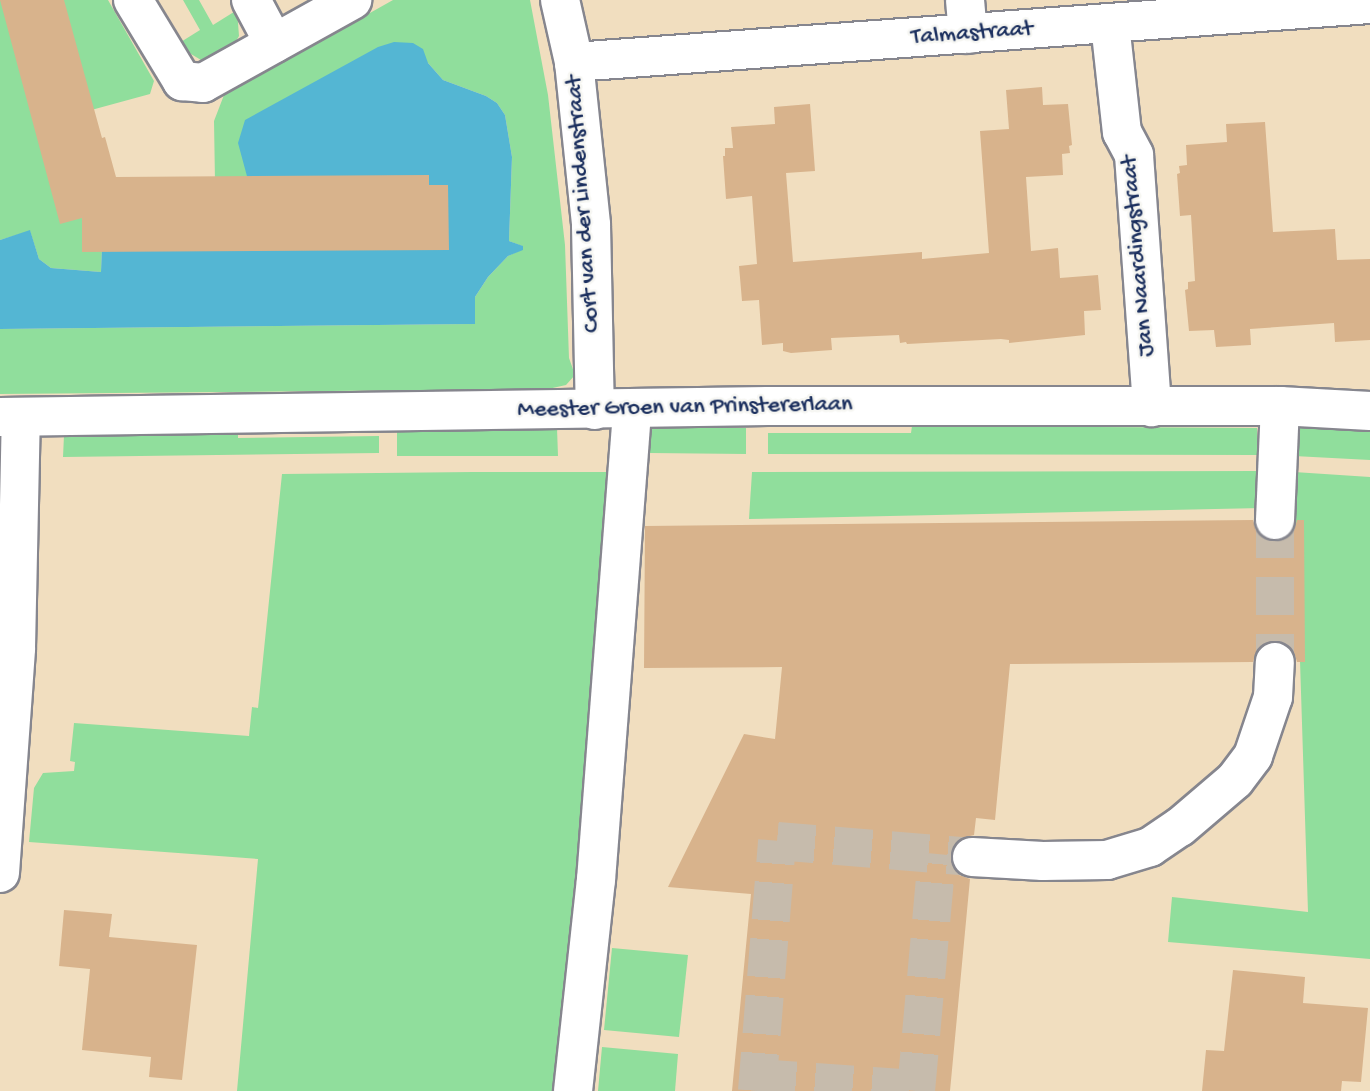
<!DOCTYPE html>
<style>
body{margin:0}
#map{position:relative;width:1370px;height:1091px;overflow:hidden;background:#f1debf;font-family:"Gochi Hand",sans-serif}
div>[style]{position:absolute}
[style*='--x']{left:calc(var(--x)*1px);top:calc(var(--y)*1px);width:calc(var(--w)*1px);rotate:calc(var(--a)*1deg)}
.green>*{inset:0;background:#90de9c}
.water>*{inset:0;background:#54b6d3}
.building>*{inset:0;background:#d8b38c}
.minor-tunnel>*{height:38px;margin-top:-19px;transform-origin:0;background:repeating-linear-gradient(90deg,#c6bbac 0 38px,transparent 0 57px)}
.roads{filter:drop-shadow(2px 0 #86868e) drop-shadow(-2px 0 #86868e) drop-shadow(0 2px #86868e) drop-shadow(0 -2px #86868e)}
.minor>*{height:38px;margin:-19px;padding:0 19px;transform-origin:19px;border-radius:19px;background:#fff}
span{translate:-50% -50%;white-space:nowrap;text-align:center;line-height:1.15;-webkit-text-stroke:5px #f6f6f2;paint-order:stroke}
.street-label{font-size:24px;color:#1b2f5e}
</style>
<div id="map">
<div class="green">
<i style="clip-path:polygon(0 0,108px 0,154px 81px,150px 94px,84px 112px,105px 184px,215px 182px,214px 121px,224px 95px,393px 0,530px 0,548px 95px,565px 245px,569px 358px,575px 375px,566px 385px,548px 389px,0 394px,0 329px,474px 324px,475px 297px,488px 277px,508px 256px,523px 249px,522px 246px,509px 241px,512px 157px,505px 115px,497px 103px,486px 96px,443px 80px,428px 63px,248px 180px,102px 247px,101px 272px,51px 268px,39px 259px,30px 231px,0 240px)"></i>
<i style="clip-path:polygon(183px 0,199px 0,213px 25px,237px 10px,239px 36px,232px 48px,218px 58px,201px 60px,176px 45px,200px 30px)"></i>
<i style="clip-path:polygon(912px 426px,1257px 428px,1258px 455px,768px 454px,768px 433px,911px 433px)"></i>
<i style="clip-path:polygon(650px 427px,746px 428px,746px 454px,650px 453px)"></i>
<i style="clip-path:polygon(1294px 427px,1370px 432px,1370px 460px,1294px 456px)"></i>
<i style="clip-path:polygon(397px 428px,557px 428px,558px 456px,397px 456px)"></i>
<i style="clip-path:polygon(238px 432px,238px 438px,379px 436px,379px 453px,63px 457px,64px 435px)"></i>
<i style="clip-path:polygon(1260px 471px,1262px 508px,749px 519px,752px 472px)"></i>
<i style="clip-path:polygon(473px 472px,615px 472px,563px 1091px,237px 1091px,258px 859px,29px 842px,34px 788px,43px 773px,74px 771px,75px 762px,70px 761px,74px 723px,249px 736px,252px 707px,258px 708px,282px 474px)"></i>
<i style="clip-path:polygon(1294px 472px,1370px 477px,1370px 959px,1168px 942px,1172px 897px,1308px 912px)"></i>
<i style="clip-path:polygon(612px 948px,688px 955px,679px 1037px,604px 1030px)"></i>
<i style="clip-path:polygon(602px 1047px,678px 1054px,675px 1091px,598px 1091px)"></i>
</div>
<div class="water">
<i style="clip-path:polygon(394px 42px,413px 43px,423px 49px,428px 63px,443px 80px,486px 96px,497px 103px,505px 115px,512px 157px,509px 241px,523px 246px,523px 250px,508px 256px,488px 277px,475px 297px,475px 324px,0 329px,0 240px,30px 230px,39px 259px,51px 268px,101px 272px,102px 246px,248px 180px,238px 143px,245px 120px,378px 47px)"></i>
</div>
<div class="building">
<i style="clip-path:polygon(0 0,64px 0,102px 138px,105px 137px,116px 177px,429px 175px,429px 185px,448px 185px,449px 250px,82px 252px,82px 218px,60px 224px)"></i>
<i style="clip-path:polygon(1042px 87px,1043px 105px,1068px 104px,1072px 145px,1069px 146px,1070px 153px,1062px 154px,1063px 175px,1026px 177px,1031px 251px,1058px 248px,1060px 278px,1098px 275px,1101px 310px,1084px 311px,1085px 335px,1009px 343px,1009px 340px,1001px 339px,907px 344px,906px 342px,900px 343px,899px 335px,831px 338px,832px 350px,791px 353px,783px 351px,783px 343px,762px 345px,759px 300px,742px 301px,739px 266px,757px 264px,752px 196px,726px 199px,723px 156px,725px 156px,725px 148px,733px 148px,731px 127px,775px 124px,774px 107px,810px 104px,815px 171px,786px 173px,793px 262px,922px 252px,922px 259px,989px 253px,980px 131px,1009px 129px,1006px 90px)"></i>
<i style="clip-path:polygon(1265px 122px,1273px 232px,1335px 229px,1337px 260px,1370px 259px,1370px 340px,1335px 342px,1334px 323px,1250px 329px,1251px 345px,1216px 347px,1214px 330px,1189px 331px,1185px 290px,1188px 289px,1188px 282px,1195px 281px,1191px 215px,1180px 216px,1177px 174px,1180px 173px,1179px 166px,1187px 165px,1186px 145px,1227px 142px,1226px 124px)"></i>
<i style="clip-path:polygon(1253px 520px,1256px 531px,1263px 538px,1275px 542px,1286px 539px,1294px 531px,1297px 520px,1304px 520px,1305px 662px,1297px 662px,1294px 652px,1288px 644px,1276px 640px,1266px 642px,1257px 649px,1253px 662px,1010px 664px,995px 820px,976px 818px,974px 835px,962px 838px,953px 846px,950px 855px,953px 867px,959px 875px,970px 879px,950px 1091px,732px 1091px,751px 894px,668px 887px,744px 734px,775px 739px,782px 667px,644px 668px,645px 526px)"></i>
<i style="clip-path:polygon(64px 910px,112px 914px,109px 937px,197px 945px,182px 1080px,149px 1077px,151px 1057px,82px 1050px,90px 969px,59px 966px)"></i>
<i style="clip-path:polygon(1233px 970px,1305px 977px,1303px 1003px,1368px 1008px,1361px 1082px,1342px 1081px,1341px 1091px,1202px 1091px,1206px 1050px,1224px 1051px)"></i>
</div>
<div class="minor-tunnel">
<i style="--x:1275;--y:520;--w:142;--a:90"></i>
<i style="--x:758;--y:1078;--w:158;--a:4"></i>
<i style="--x:757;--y:1091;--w:251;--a:-85.4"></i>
<i style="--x:777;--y:841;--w:196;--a:4.7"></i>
<i style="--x:916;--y:1091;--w:238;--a:-84.9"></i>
</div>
<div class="roads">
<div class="minor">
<i style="--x:133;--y:0;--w:95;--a:58.8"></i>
<i style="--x:182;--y:81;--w:21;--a:5"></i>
<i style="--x:203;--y:83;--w:171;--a:-29.1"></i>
<i style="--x:251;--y:0;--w:49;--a:61.9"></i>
<i style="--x:560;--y:0;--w:64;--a:77.3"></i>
<i style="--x:574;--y:62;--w:164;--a:84"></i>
<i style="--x:591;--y:225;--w:185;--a:88.8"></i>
<i style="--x:965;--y:0;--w:34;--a:85"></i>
<i style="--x:1110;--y:24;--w:109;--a:83.7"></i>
<i style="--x:1122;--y:132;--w:26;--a:62"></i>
<i style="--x:1134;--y:155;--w:253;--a:85.9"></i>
<i style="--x:574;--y:62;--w:798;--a:-4.17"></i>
<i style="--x:0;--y:417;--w:768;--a:-0.82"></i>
<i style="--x:768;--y:406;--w:512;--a:0"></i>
<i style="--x:1280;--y:406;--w:90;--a:3.2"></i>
<i style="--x:1275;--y:520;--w:114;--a:-87.5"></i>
<i style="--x:972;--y:857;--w:71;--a:3.2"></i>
<i style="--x:1043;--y:861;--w:64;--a:-0.9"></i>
<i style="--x:1107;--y:860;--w:45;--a:-16.8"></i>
<i style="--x:1150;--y:847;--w:36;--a:-34"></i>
<i style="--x:1180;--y:827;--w:72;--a:-40.5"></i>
<i style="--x:1235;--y:780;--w:30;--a:-53"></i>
<i style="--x:1253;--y:756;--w:62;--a:-71.3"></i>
<i style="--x:1273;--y:697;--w:35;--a:-87"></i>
<i style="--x:0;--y:873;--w:226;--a:-85.9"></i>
<i style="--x:16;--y:648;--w:231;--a:-88.8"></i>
<i style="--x:573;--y:1091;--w:212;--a:-83.8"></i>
<i style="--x:596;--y:880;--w:473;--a:-85.6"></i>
</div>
</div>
<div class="street-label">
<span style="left:972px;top:34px;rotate:-4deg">Talmastraat</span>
<span style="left:584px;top:204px;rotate:-94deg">Cort van der Lindenstraat</span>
<span style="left:1139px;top:256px;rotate:-95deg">Jan Naardingstraat</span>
<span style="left:685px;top:408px;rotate:-1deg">Meester Groen van Prinstererlaan</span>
</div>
</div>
